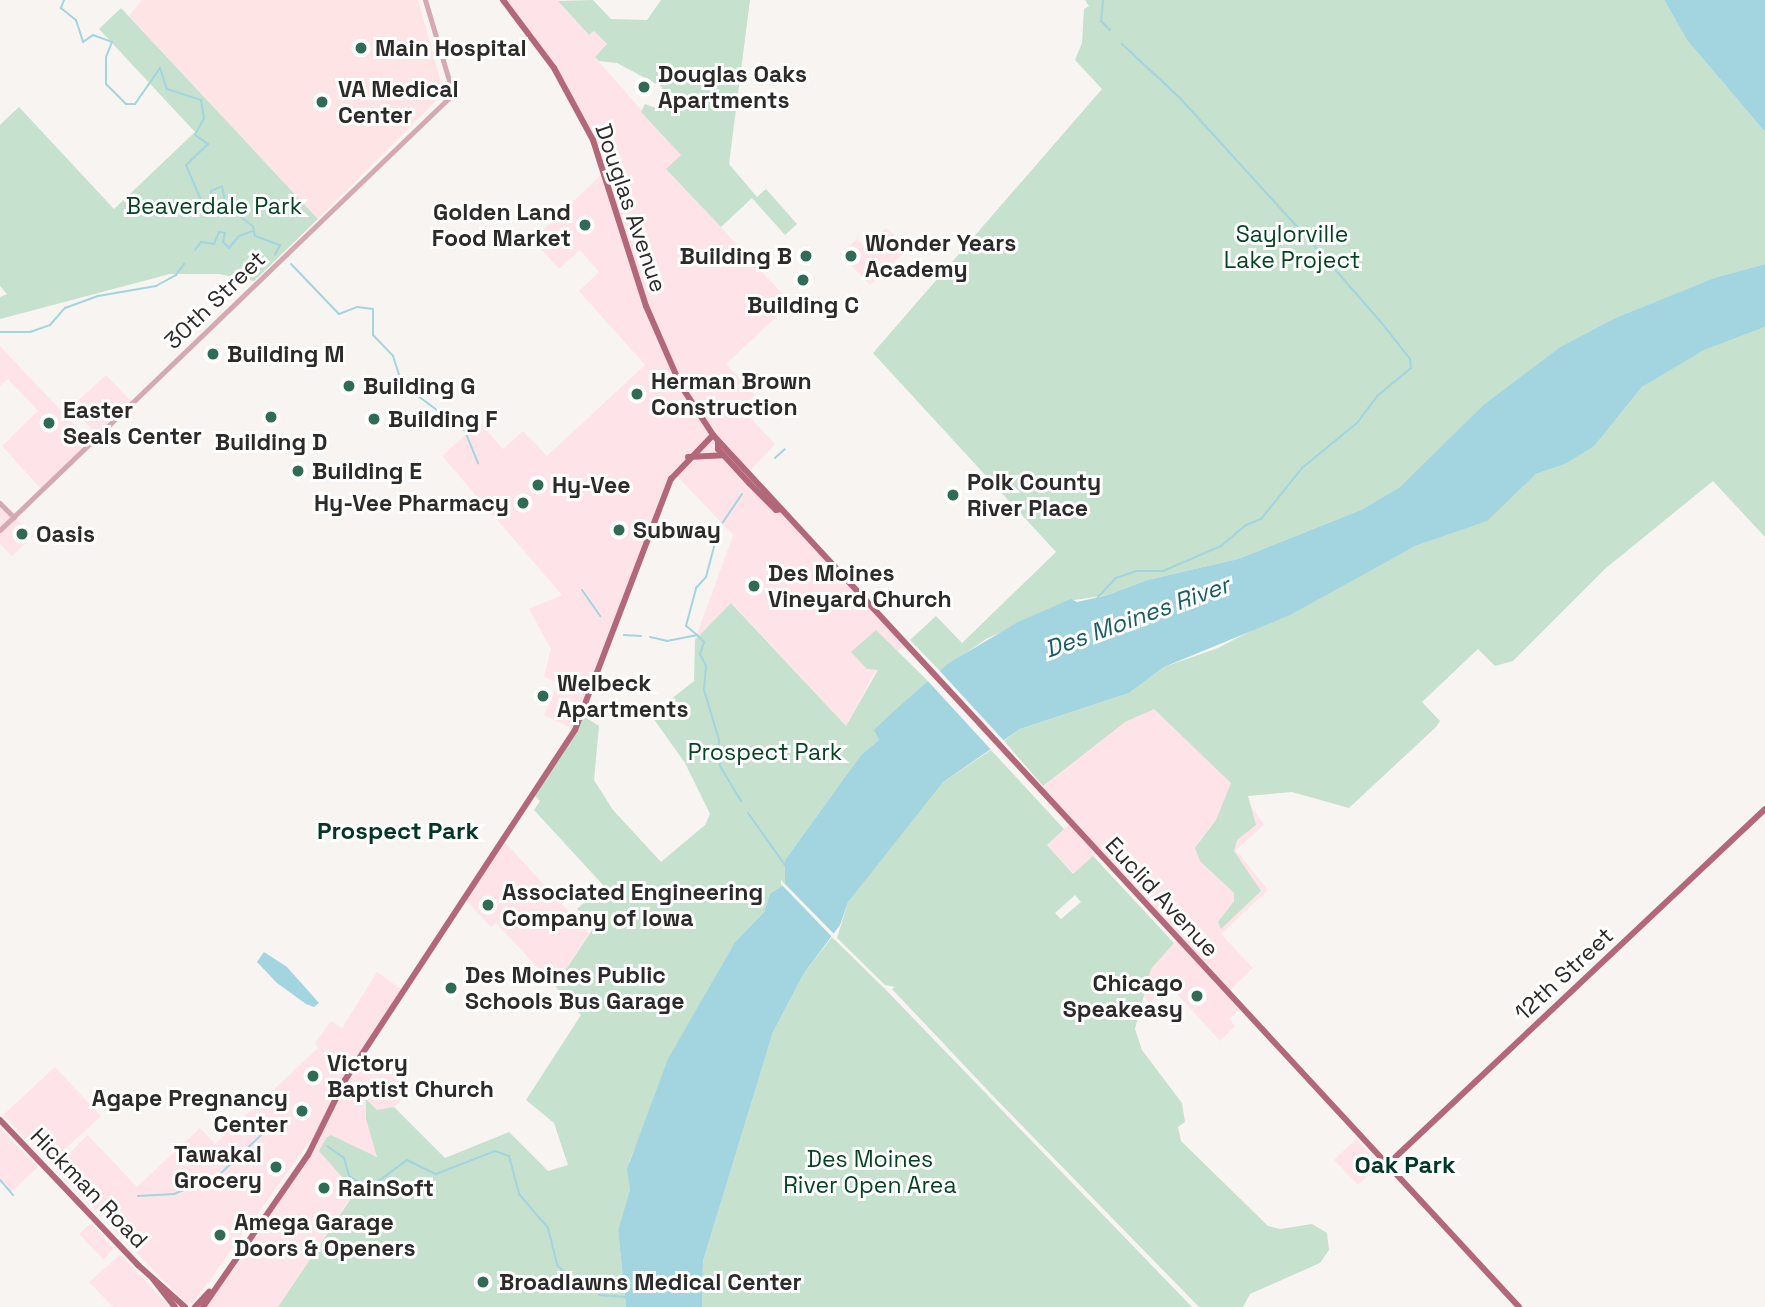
<!DOCTYPE html>
<style>
body{margin:0}
#map{position:relative;width:1765px;height:1307px;overflow:hidden;background:#f8f4f2;font-family:"Space Grotesk",sans-serif}
div>[style]{position:absolute}
[style*='--x']{left:calc(var(--x)*1px);top:calc(var(--y)*1px);width:calc(var(--w)*1px);rotate:calc(var(--a)*1deg)}
.commercial>*{inset:0;background:#fee4e8}
.medical>*{inset:0;background:#ffe4e5}
.green>*{inset:0;background:#c6e1cd}
.water>*{inset:0;background:#a2d5df}
.pier>*{inset:0;background:#f8f4f2}
.stream>*{height:2px;margin:-1px;padding:0 1px;transform-origin:1px;border-radius:1px;background:#a2d5df}
.minor>*{height:4.5px;margin:-2.25px;padding:0 2.25px;transform-origin:2.25px;border-radius:2.25px;background:#d4a9b2}
.major>*{height:6px;margin:-3px;padding:0 3px;transform-origin:3px;border-radius:3px;background:#b36879}
.dots>*{width:19px;height:19px;translate:-50% -50%;box-sizing:border-box;border:4px solid #fff;border-radius:50%}
span{translate:-50% -50%;white-space:nowrap;text-align:center;line-height:1.15;-webkit-text-stroke:6px #fff;paint-order:stroke}
.poi-label{font-size:23px;color:#2d2b2a;font-weight:700}
.left{translate:0 -50%;text-align:left}
.right{translate:-100% -50%;text-align:right}
.park-label{font-size:23px;color:#044422}
.street-label{font-size:23px;color:#2d2b2a}
.water-label{font-size:24px;color:#185c68;font-style:italic}
.neighbourhood-label{font-size:24px;color:#023626;font-weight:700}
</style>
<div id="map">
<div class="commercial">
<i style="clip-path:polygon(503px 0,557px 0,589px 35px,594px 31px,607px 45px,595px 57px,681px 155px,667px 169px,791px 303px,726px 364px,755px 395px,742px 409px,775px 444px,749px 472px,905px 645px,874px 674px,846px 726px,732px 603px,695px 640px,733px 535px,674px 473px,575px 730px,544px 715px,558px 683px,544px 677px,551px 649px,529px 609px,562px 595px,442px 456px,479px 422px,503px 449px,523px 431px,547px 456px,645px 365px,579px 291px,599px 272px,580px 250px,559px 269px,533px 240px,604px 172px,569px 93px)"></i>
<i style="clip-path:polygon(886px 228px,909px 248px,870px 285px,840px 254px,857px 239px,865px 247px)"></i>
<i style="clip-path:polygon(0 346px,89px 440px,96px 434px,71px 407px,106px 375px,133px 403px,42px 490px,2px 446px,38px 411px,8px 379px,0 386px)"></i>
<i style="clip-path:polygon(0 503px,34px 536px,12px 556px,0 544px)"></i>
<i style="clip-path:polygon(1142px 692px,1245px 797px,1264px 825px,1236px 850px,1268px 890px,1221px 934px,1253px 968px,1227px 993px,1240px 1008px,1229px 1019px,1235px 1026px,1220px 1041px,1169px 985px,1150px 1003px,1132px 982px,1178px 940px,1097px 853px,1074px 874px,1047px 845px,1070px 823px,1039px 791px)"></i>
<i style="clip-path:polygon(503px 840px,589px 933px,555px 986px,496px 923px,491px 927px,465px 899px)"></i>
<i style="clip-path:polygon(377px 972px,404px 991px,363px 1052px,414px 1088px,382px 1118px,389px 1126px,369px 1170px,278px 1307px,206px 1307px,314px 1144px,310px 1141px,193px 1303px,186px 1303px,56px 1171px,56px 1166px,88px 1135px,137px 1187px,200px 1128px,215px 1144px,318px 1048px,315px 1043px,331px 1021px,342px 1028px)"></i>
<i style="clip-path:polygon(55px 1067px,101px 1116px,50px 1163px,3px 1115px)"></i>
<i style="clip-path:polygon(0 1128px,38px 1167px,11px 1192px,0 1180px)"></i>
<i style="clip-path:polygon(1356px 1139px,1379px 1165px,1358px 1185px,1334px 1160px)"></i>
<i style="clip-path:polygon(91px 1223px,113px 1248px,104px 1260px,79px 1234px)"></i>
<i style="clip-path:polygon(120px 1255px,122px 1256px,170px 1307px,113px 1307px,89px 1282px)"></i>
</div>
<div class="medical">
<i style="clip-path:polygon(142px 0,418px 0,444px 93px,318px 219px,129px 16px)"></i>
</div>
<div class="green">
<i style="clip-path:polygon(593px 0,611px 19px,647px 20px,661px 0,750px 0,729px 164px,757px 197px,766px 189px,797px 224px,785px 235px,752px 198px,721px 227px,666px 169px,681px 155px,641px 112px,645px 104px,656px 108px,662px 87px,617px 63px,599px 61px,595px 57px,607px 44px,594px 31px,589px 35px,558px 1px)"></i>
<i style="clip-path:polygon(1085px 0,1664px 0,1687px 40px,1765px 132px,1765px 264px,1714px 278px,1615px 318px,1560px 347px,1483px 405px,1400px 487px,1361px 510px,1238px 559px,1147px 580px,1108px 595px,1068px 601px,986px 639px,940px 671px,910px 640px,936px 616px,962px 643px,1056px 552px,873px 353px,1102px 89px,1075px 60px,1082px 43px,1084px 9px,1089px 6px)"></i>
<i style="clip-path:polygon(121px 8px,318px 219px,254px 281px,219px 274px,170px 274px,0 319px,0 297px,7px 294px,0 286px,0 125px,6px 119px,19px 107px,114px 209px,195px 132px,99px 29px)"></i>
<i style="clip-path:polygon(1765px 327px,1765px 537px,1713px 481px,1606px 568px,1513px 661px,1495px 666px,1478px 649px,1422px 702px,1440px 721px,1436px 727px,1349px 808px,1292px 792px,1248px 796px,1256px 825px,1237px 840px,1234px 851px,1261px 891px,1221px 929px,1218px 922px,1234px 901px,1234px 893px,1200px 861px,1195px 848px,1216px 820px,1231px 783px,1154px 709px,1125px 722px,1043px 786px,1004px 741px,1020px 729px,1129px 693px,1164px 667px,1218px 648px,1415px 546px,1486px 521px,1536px 474px,1565px 464px,1616px 419px,1642px 387px,1703px 350px)"></i>
<i style="clip-path:polygon(731px 603px,846px 726px,878px 670px,867px 669px,851px 652px,876px 630px,929px 682px,875px 730px,879px 740px,861px 755px,785px 860px,785px 884px,770px 895px,764px 912px,735px 942px,682px 1036px,629px 1162px,630px 1189px,618px 1230px,626px 1307px,278px 1307px,350px 1200px,343px 1178px,319px 1151px,326px 1138px,331px 1135px,377px 1157px,366px 1119px,366px 1099px,377px 1110px,394px 1107px,445px 1158px,509px 1132px,548px 1171px,568px 1165px,554px 1123px,526px 1100px,581px 1015px,555px 986px,594px 927px,577px 909px,603px 885px,534px 810px,540px 801px,533px 794px,582px 715px,599px 726px,594px 780px,613px 810px,661px 862px,705px 825px,710px 814px,685px 763px,651px 715px,694px 681px,695px 640px)"></i>
<i style="clip-path:polygon(evenodd,991px 750px,1064px 829px,1047px 845px,1073px 874px,1093px 856px,1174px 943px,1151px 969px,1135px 1029px,1142px 1050px,1182px 1103px,1185px 1122px,1178px 1127px,1181px 1141px,1268px 1226px,1280px 1229px,1312px 1224px,1327px 1233px,1329px 1250px,1320px 1263px,1250px 1294px,1243px 1307px,1199px 1307px,996px 1099px,892px 989px,895px 987px,885px 985px,837px 938px,848px 902px,907px 823px,943px 782px,991px 750px,1075px 895px,1081px 902px,1061px 919px,1055px 913px,1075px 895px)"></i>
<i style="clip-path:polygon(832px 937px,886px 990px,1192px 1307px,702px 1307px,703px 1261px,773px 1032px,804px 973px)"></i>
</div>
<div class="water">
<i style="clip-path:polygon(1664px 0,1765px 0,1765px 132px,1687px 40px)"></i>
<i style="clip-path:polygon(1765px 264px,1765px 327px,1704px 350px,1642px 387px,1594px 446px,1565px 464px,1536px 474px,1487px 521px,1415px 546px,1290px 615px,1164px 667px,1129px 693px,1020px 729px,943px 782px,848px 902px,840px 925px,804px 973px,773px 1032px,703px 1261px,702px 1307px,626px 1307px,618px 1230px,630px 1189px,627px 1169px,668px 1059px,735px 942px,764px 912px,770px 894px,785px 884px,785px 860px,861px 755px,879px 740px,874px 730px,894px 711px,949px 663px,1018px 622px,1071px 599px,1077px 602px,1108px 595px,1147px 580px,1238px 559px,1361px 510px,1400px 487px,1483px 405px,1560px 347px,1615px 318px,1714px 278px)"></i>
<i style="clip-path:polygon(264px 952px,287px 967px,319px 1003px,314px 1007px,306px 1004px,277px 983px,257px 962px)"></i>
</div>
<div class="pier">
<i style="clip-path:polygon(938px 669px,1006px 743px,994px 753px,926px 679px)"></i>
<i style="clip-path:polygon(781px 880px,837px 937px,835px 940px,781px 884px)"></i>
</div>
<div class="stream">
<i style="--x:64;--y:0;--w:9;--a:111"></i>
<i style="--x:61;--y:8;--w:19;--a:39"></i>
<i style="--x:76;--y:20;--w:23;--a:72"></i>
<i style="--x:83;--y:42;--w:12;--a:-35"></i>
<i style="--x:93;--y:35;--w:20;--a:20"></i>
<i style="--x:112;--y:42;--w:16;--a:112"></i>
<i style="--x:106;--y:57;--w:27;--a:90"></i>
<i style="--x:106;--y:84;--w:28;--a:45"></i>
<i style="--x:126;--y:104;--w:9;--a:0"></i>
<i style="--x:135;--y:104;--w:44;--a:-55.2"></i>
<i style="--x:160;--y:68;--w:22;--a:72"></i>
<i style="--x:167;--y:89;--w:36;--a:18"></i>
<i style="--x:201;--y:100;--w:18;--a:81"></i>
<i style="--x:204;--y:118;--w:19;--a:118"></i>
<i style="--x:195;--y:135;--w:16;--a:35"></i>
<i style="--x:208;--y:144;--w:30;--a:136"></i>
<i style="--x:186;--y:165;--w:46;--a:66.8"></i>
<i style="--x:204;--y:207;--w:8;--a:-30"></i>
<i style="--x:211;--y:203;--w:12;--a:-90"></i>
<i style="--x:211;--y:191;--w:12;--a:-24"></i>
<i style="--x:222;--y:186;--w:20;--a:79"></i>
<i style="--x:226;--y:206;--w:34;--a:37"></i>
<i style="--x:253;--y:226;--w:10;--a:79"></i>
<i style="--x:255;--y:236;--w:27;--a:20"></i>
<i style="--x:280;--y:245;--w:11;--a:117"></i>
<i style="--x:1103;--y:0;--w:21;--a:95"></i>
<i style="--x:1101;--y:21;--w:13;--a:45"></i>
<i style="--x:195;--y:250;--w:10;--a:-53"></i>
<i style="--x:201;--y:242;--w:13;--a:9"></i>
<i style="--x:214;--y:244;--w:13;--a:-67"></i>
<i style="--x:219;--y:232;--w:6;--a:9"></i>
<i style="--x:225;--y:233;--w:9;--a:103"></i>
<i style="--x:223;--y:242;--w:8;--a:45"></i>
<i style="--x:229;--y:248;--w:16;--a:-50"></i>
<i style="--x:239;--y:236;--w:15;--a:-20"></i>
<i style="--x:291;--y:264;--w:69;--a:46.2"></i>
<i style="--x:339;--y:314;--w:19;--a:-21"></i>
<i style="--x:357;--y:307;--w:16;--a:7"></i>
<i style="--x:373;--y:309;--w:26;--a:90"></i>
<i style="--x:373;--y:335;--w:29;--a:46"></i>
<i style="--x:393;--y:356;--w:29;--a:72"></i>
<i style="--x:402;--y:384;--w:79;--a:36.7"></i>
<i style="--x:465;--y:431;--w:35;--a:68"></i>
<i style="--x:0;--y:332;--w:30;--a:0"></i>
<i style="--x:30;--y:332;--w:21;--a:-19"></i>
<i style="--x:50;--y:325;--w:23;--a:-49"></i>
<i style="--x:65;--y:308;--w:35;--a:-20"></i>
<i style="--x:98;--y:296;--w:59;--a:-9.8"></i>
<i style="--x:156;--y:286;--w:23;--a:-29"></i>
<i style="--x:176;--y:275;--w:14;--a:-54"></i>
<i style="--x:775;--y:458;--w:13;--a:-42"></i>
<i style="--x:582;--y:590;--w:32;--a:55"></i>
<i style="--x:1098;--y:597;--w:26;--a:-47"></i>
<i style="--x:1116;--y:578;--w:21;--a:-19"></i>
<i style="--x:1136;--y:571;--w:27;--a:0"></i>
<i style="--x:1163;--y:571;--w:63;--a:-23.3"></i>
<i style="--x:1221;--y:546;--w:33;--a:-40"></i>
<i style="--x:1246;--y:525;--w:16;--a:-22"></i>
<i style="--x:1261;--y:519;--w:65;--a:-51.2"></i>
<i style="--x:1302;--y:468;--w:71;--a:-39.3"></i>
<i style="--x:1357;--y:423;--w:34;--a:-53"></i>
<i style="--x:1377;--y:396;--w:44;--a:-39.5"></i>
<i style="--x:1411;--y:368;--w:9;--a:-96"></i>
<i style="--x:1410;--y:359;--w:39;--a:-128"></i>
<i style="--x:1386;--y:328;--w:114;--a:-131.1"></i>
<i style="--x:1311;--y:242;--w:196;--a:-132.3"></i>
<i style="--x:1179;--y:97;--w:78;--a:-137.1"></i>
<i style="--x:696;--y:634;--w:13;--a:-141"></i>
<i style="--x:686;--y:626;--w:39;--a:-75"></i>
<i style="--x:696;--y:588;--w:15;--a:-48"></i>
<i style="--x:706;--y:577;--w:51;--a:-75.1"></i>
<i style="--x:719;--y:528;--w:41;--a:-55.9"></i>
<i style="--x:624;--y:635;--w:17;--a:3"></i>
<i style="--x:650;--y:637;--w:17;--a:13"></i>
<i style="--x:667;--y:641;--w:31;--a:-11"></i>
<i style="--x:697;--y:635;--w:10;--a:45"></i>
<i style="--x:704;--y:642;--w:13;--a:108"></i>
<i style="--x:700;--y:654;--w:13;--a:63"></i>
<i style="--x:706;--y:666;--w:24;--a:95"></i>
<i style="--x:704;--y:690;--w:52;--a:73.3"></i>
<i style="--x:719;--y:740;--w:26;--a:88"></i>
<i style="--x:720;--y:766;--w:41;--a:59"></i>
<i style="--x:748;--y:813;--w:64;--a:54.6"></i>
<i style="--x:327;--y:1146;--w:21;--a:35"></i>
<i style="--x:344;--y:1158;--w:19;--a:74"></i>
<i style="--x:349;--y:1176;--w:23;--a:31"></i>
<i style="--x:369;--y:1188;--w:47;--a:-36.4"></i>
<i style="--x:407;--y:1160;--w:32;--a:26"></i>
<i style="--x:436;--y:1174;--w:63;--a:-21.3"></i>
<i style="--x:495;--y:1151;--w:15;--a:20"></i>
<i style="--x:509;--y:1156;--w:39;--a:75"></i>
<i style="--x:519;--y:1194;--w:45;--a:49.5"></i>
<i style="--x:548;--y:1228;--w:38;--a:76"></i>
<i style="--x:557;--y:1265;--w:37;--a:44"></i>
<i style="--x:0;--y:1180;--w:20;--a:49"></i>
<i style="--x:138;--y:1196;--w:36;--a:-3"></i>
<i style="--x:174;--y:1194;--w:48;--a:-22.2"></i>
<i style="--x:218;--y:1176;--w:79;--a:-43.5"></i>
<i style="--x:275;--y:1122;--w:15;--a:11"></i>
<i style="--x:599;--y:1295;--w:27;--a:4"></i>
</div>
<div class="minor">
<i style="--x:0;--y:503;--w:20;--a:45"></i>
<i style="--x:0;--y:530;--w:629;--a:-43.9"></i>
<i style="--x:453;--y:94;--w:98;--a:-106.6"></i>
</div>
<div class="major">
<i style="--x:503;--y:0;--w:85;--a:53.1"></i>
<i style="--x:554;--y:68;--w:82;--a:61.6"></i>
<i style="--x:593;--y:140;--w:174;--a:72.3"></i>
<i style="--x:646;--y:306;--w:85;--a:66.4"></i>
<i style="--x:680;--y:384;--w:61;--a:57.1"></i>
<i style="--x:713;--y:435;--w:1187;--a:47.25"></i>
<i style="--x:718;--y:442;--w:7;--a:90"></i>
<i style="--x:718;--y:449;--w:46;--a:47.6"></i>
<i style="--x:749;--y:483;--w:38;--a:45"></i>
<i style="--x:776;--y:510;--w:5;--a:-11"></i>
<i style="--x:688;--y:457;--w:35;--a:-3"></i>
<i style="--x:0;--y:1120;--w:200;--a:46.4"></i>
<i style="--x:138;--y:1265;--w:63;--a:41.8"></i>
<i style="--x:1387;--y:1165;--w:519;--a:-43.28"></i>
<i style="--x:153;--y:1279;--w:36;--a:52"></i>
<i style="--x:195;--y:1307;--w:21;--a:-47"></i>
<i style="--x:203;--y:1307;--w:185;--a:-55.4"></i>
<i style="--x:308;--y:1155;--w:84;--a:-63.7"></i>
<i style="--x:345;--y:1080;--w:419;--a:-56.7"></i>
<i style="--x:575;--y:730;--w:269;--a:-69.1"></i>
<i style="--x:671;--y:479;--w:61;--a:-46.3"></i>
</div>
<div class="dots">
<i style="left:361px;top:48px;background:#306b55"></i>
<i style="left:644px;top:87px;background:#306b55"></i>
<i style="left:322px;top:102px;background:#306b55"></i>
<i style="left:585px;top:225px;background:#306b55"></i>
<i style="left:806px;top:256px;background:#306b55"></i>
<i style="left:851px;top:256px;background:#306b55"></i>
<i style="left:803px;top:280px;background:#306b55"></i>
<i style="left:213px;top:354px;background:#306b55"></i>
<i style="left:349px;top:386px;background:#306b55"></i>
<i style="left:637px;top:394px;background:#306b55"></i>
<i style="left:271px;top:417px;background:#306b55"></i>
<i style="left:374px;top:419px;background:#306b55"></i>
<i style="left:49px;top:423px;background:#306b55"></i>
<i style="left:298px;top:471px;background:#306b55"></i>
<i style="left:538px;top:485px;background:#306b55"></i>
<i style="left:953px;top:495px;background:#306b55"></i>
<i style="left:523px;top:503px;background:#306b55"></i>
<i style="left:619px;top:530px;background:#306b55"></i>
<i style="left:22px;top:534px;background:#306b55"></i>
<i style="left:754px;top:586px;background:#306b55"></i>
<i style="left:543px;top:696px;background:#306b55"></i>
<i style="left:488px;top:905px;background:#306b55"></i>
<i style="left:451px;top:988px;background:#306b55"></i>
<i style="left:1197px;top:996px;background:#306b55"></i>
<i style="left:313px;top:1076px;background:#306b55"></i>
<i style="left:302px;top:1111px;background:#306b55"></i>
<i style="left:276px;top:1167px;background:#306b55"></i>
<i style="left:324px;top:1188px;background:#306b55"></i>
<i style="left:220px;top:1235px;background:#306b55"></i>
<i style="left:483px;top:1282px;background:#306b55"></i>
</div>
<div class="poi-label">
<span class="left" style="left:375px;top:48px">Main Hospital</span>
<span class="left" style="left:658px;top:87px">Douglas Oaks<br>Apartments</span>
<span class="left" style="left:338px;top:102px">VA Medical<br>Center</span>
<span class="right" style="left:571px;top:225px">Golden Land<br>Food Market</span>
<span class="left" style="left:865px;top:256px">Wonder Years<br>Academy</span>
<span class="right" style="left:792px;top:256px">Building B</span>
<span style="left:803px;top:305px">Building C</span>
<span class="left" style="left:227px;top:354px">Building M</span>
<span class="left" style="left:651px;top:394px">Herman Brown<br>Construction</span>
<span class="left" style="left:363px;top:386px">Building G</span>
<span class="left" style="left:63px;top:423px">Easter<br>Seals Center</span>
<span class="left" style="left:388px;top:419px">Building F</span>
<span style="left:271px;top:442px">Building D</span>
<span class="left" style="left:312px;top:471px">Building E</span>
<span class="left" style="left:967px;top:495px">Polk County<br>River Place</span>
<span class="left" style="left:552px;top:485px">Hy-Vee</span>
<span class="right" style="left:509px;top:503px">Hy-Vee Pharmacy</span>
<span class="left" style="left:633px;top:530px">Subway</span>
<span class="left" style="left:36px;top:534px">Oasis</span>
<span class="left" style="left:768px;top:586px">Des Moines<br>Vineyard Church</span>
<span class="left" style="left:557px;top:696px">Welbeck<br>Apartments</span>
<span class="left" style="left:502px;top:905px">Associated Engineering<br>Company of Iowa</span>
<span class="left" style="left:465px;top:988px">Des Moines Public<br>Schools Bus Garage</span>
<span class="right" style="left:1183px;top:996px">Chicago<br>Speakeasy</span>
<span class="left" style="left:327px;top:1076px">Victory<br>Baptist Church</span>
<span class="right" style="left:288px;top:1111px">Agape Pregnancy<br>Center</span>
<span class="right" style="left:262px;top:1167px">Tawakal<br>Grocery</span>
<span class="left" style="left:338px;top:1188px">RainSoft</span>
<span class="left" style="left:234px;top:1235px">Amega Garage<br>Doors &amp; Openers</span>
<span class="left" style="left:499px;top:1282px">Broadlawns Medical Center</span>
</div>
<div class="park-label">
<span style="left:214px;top:206px">Beaverdale Park</span>
<span style="left:1292px;top:247px">Saylorville<br>Lake Project</span>
<span style="left:765px;top:752px">Prospect Park</span>
<span style="left:870px;top:1172px">Des Moines<br>River Open Area</span>
</div>
<div class="street-label">
<span style="left:631px;top:208px;rotate:71deg">Douglas Avenue</span>
<span style="left:215px;top:300px;rotate:-44deg">30th Street</span>
<span style="left:1162px;top:897px;rotate:47deg">Euclid Avenue</span>
<span style="left:1564px;top:974px;rotate:-43deg">12th Street</span>
<span style="left:89px;top:1188px;rotate:46deg">Hickman Road</span>
</div>
<div class="water-label">
<span style="left:1137px;top:617px;rotate:-20deg">Des Moines River</span>
</div>
<div class="neighbourhood-label">
<span style="left:398px;top:831px">Prospect Park</span>
<span style="left:1405px;top:1165px">Oak Park</span>
</div>
</div>
